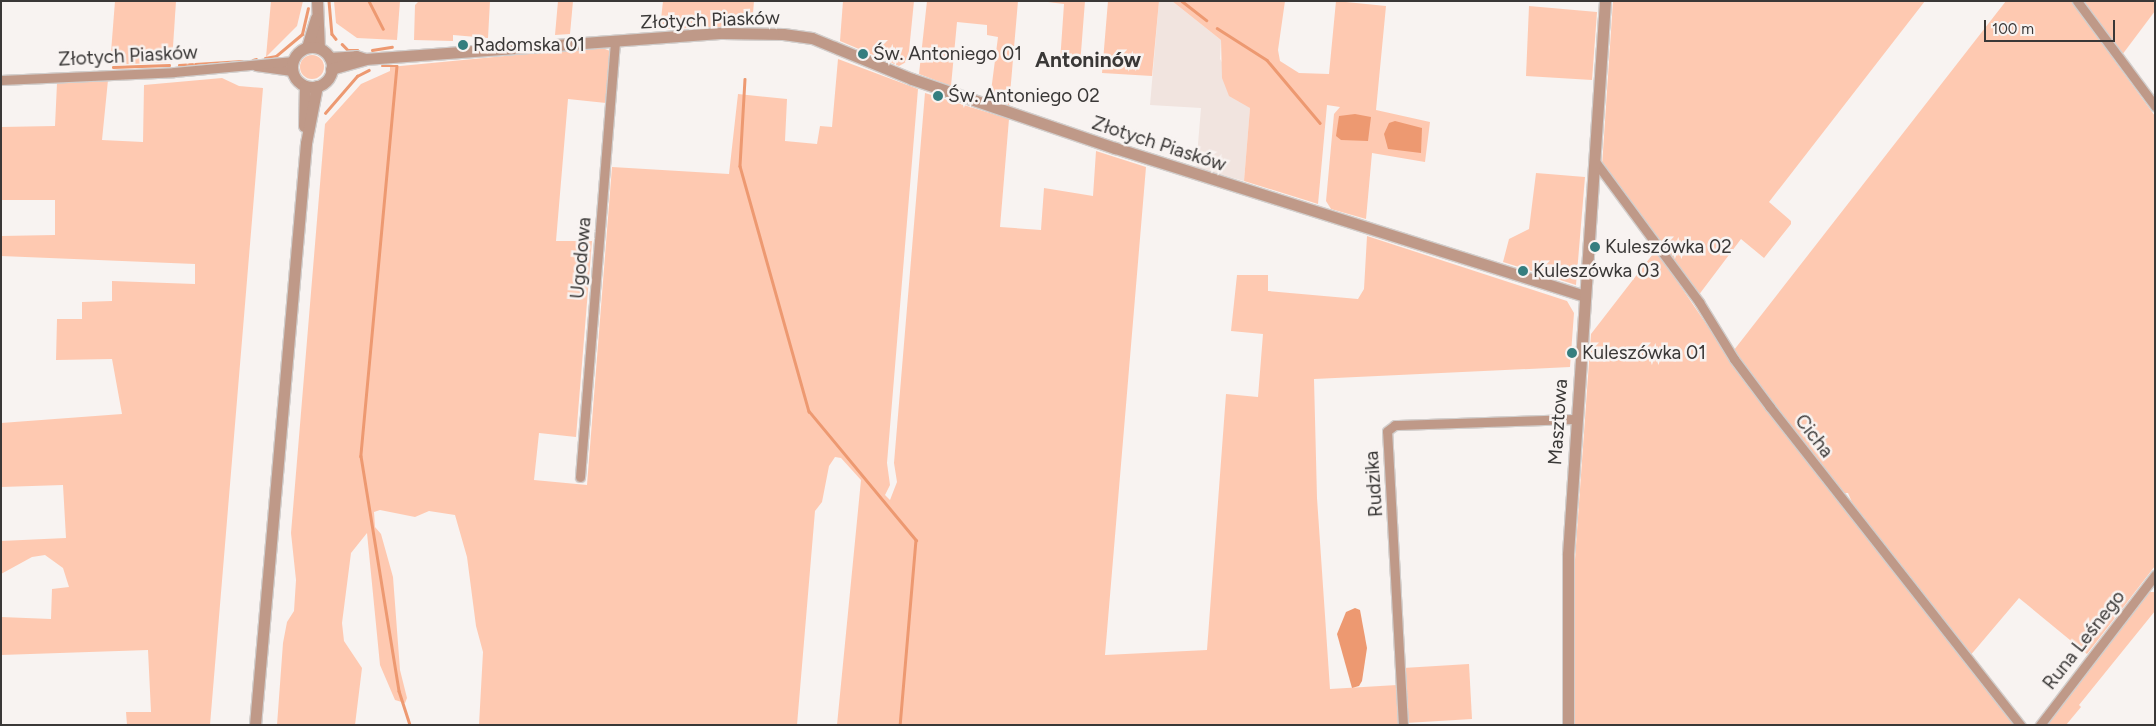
<!DOCTYPE html>
<meta charset="utf-8">
<style>
body{margin:0}
#map{position:relative;width:2156px;height:726px;overflow:hidden;background:#f8f3f1;font-family:Figtree,sans-serif}
div>[style]{position:absolute}
[style*='--x']{left:calc(var(--x)*1px);top:calc(var(--y)*1px);width:calc(var(--w)*1px);rotate:calc(var(--a)*1deg)}
.built>*{inset:0;background:#f1e4df}
.green>*{inset:0;background:#fec9b1}
.round{border-radius:50%}
.water>*{inset:0;background:#ed9971}
.stream>*{height:2.5px;margin:-1.25px;padding:0 1.25px;transform-origin:1.25px;border-radius:1.25px;background:#ed9971}
.roads{filter:drop-shadow(1px 0 #d2cecc) drop-shadow(-1px 0 #d2cecc) drop-shadow(0 1px #d2cecc) drop-shadow(0 -1px #d2cecc)}
.minor>*{height:9px;margin:-4.5px;padding:0 4.5px;transform-origin:4.5px;border-radius:4.5px;background:#bf9988}
.tertiary>*{height:11px;margin:-5.5px;padding:0 5.5px;transform-origin:5.5px;border-radius:5.5px;background:#bf9988}
.tertiary>.ring{margin:-5.5px;padding:0;box-sizing:content-box;background:none;border:11px solid #bf9988;border-radius:50%}
.dots>*{width:14px;height:14px;translate:-50% -50%;box-sizing:border-box;border:2px solid #f8f3f1;border-radius:50%}
span{translate:-50% -50%;white-space:nowrap;text-align:center;line-height:1.15;-webkit-text-stroke:5px #f8f3f1;paint-order:stroke}
.street-label{font-size:19px;color:#3a3837}
.poi-label{font-size:19px;color:#3a3837}
.left{translate:0 -50%;text-align:left}
.quarter-label{font-size:21px;color:#3a3837;font-weight:700}
.frame{position:absolute;inset:0;border:2px solid #3a3837;pointer-events:none}
.scale{position:absolute;left:1984px;top:20px;width:131px;height:22px;box-sizing:border-box;border:2px solid #3a3837;border-top:0;padding-left:6px;font-size:15px;line-height:18px;white-space:nowrap;color:#3a3837;-webkit-text-stroke:4px #f8f3f1;paint-order:stroke}
</style>
<div id="map">
<div class="built">
<i style="clip-path:polygon(1159px 1px,1172px 1px,1221px 40px,1220px 59px,1250px 108px,1244px 181px,1196px 168px,1201px 108px,1150px 105px)"></i>
</div>
<div class="green">
<i style="clip-path:polygon(115px 1px,176px 1px,172px 62px,110px 65px)"></i>
<i style="clip-path:polygon(271px 1px,303px 1px,297px 26px,266px 57px)"></i>
<i style="clip-path:polygon(334px 1px,400px 1px,397px 40px,357px 38px,336px 23px)"></i>
<i style="clip-path:polygon(419px 1px,490px 1px,488px 38px,453px 35px,453px 41px,414px 40px,415px 5px)"></i>
<i style="clip-path:polygon(558px 1px,573px 1px,570px 34px,555px 35px)"></i>
<i style="clip-path:polygon(663px 1px,754px 1px,752px 26px,660px 29px)"></i>
<i style="clip-path:polygon(843px 1px,914px 1px,908px 61px,899px 66px,840px 41px)"></i>
<i style="clip-path:polygon(927px 1px,1018px 1px,1009px 106px,990px 99px,998px 37px,987px 35px,987px 25px,957px 22px,951px 86px,919px 74px)"></i>
<i style="clip-path:polygon(1040px 1px,1085px 1px,1080px 65px,1060px 62px,1064px 4px)"></i>
<i style="clip-path:polygon(1108px 1px,1159px 1px,1152px 76px,1102px 73px)"></i>
<i style="clip-path:polygon(1172px 1px,1285px 1px,1278px 50px,1280px 61px,1299px 73px,1329px 74px,1336px 1px,1386px 6px,1376px 110px,1430px 122px,1425px 162px,1372px 153px,1366px 219px,1331px 209px,1326px 201px,1334px 114px,1340px 107px,1327px 105px,1318px 204px,1244px 181px,1250px 108px,1229px 96px,1222px 78px,1221px 40px)"></i>
<i style="clip-path:polygon(1613px 1px,1925px 1px,1769px 202px,1791px 221px,1791px 224px,1764px 258px,1741px 239px,1698px 296px,1602px 166px)"></i>
<i style="clip-path:polygon(2006px 1px,2071px 1px,2155px 116px,2155px 566px,2087px 654px,2019px 598px,1969px 657px,1854px 507px,1848px 493px,1842px 493px,1734px 350px)"></i>
<i style="clip-path:polygon(2083px 1px,2155px 1px,2155px 11px,2122px 55px)"></i>
<i style="clip-path:polygon(1529px 6px,1597px 12px,1592px 80px,1526px 76px)"></i>
<i style="clip-path:polygon(600px 47px,610px 51px,606px 103px,568px 99px,556px 241px,592px 241px,576px 437px,539px 433px,534px 480px,587px 485px,612px 167px,729px 174px,738px 94px,787px 99px,785px 141px,817px 144px,820px 126px,832px 127px,838px 59px,918px 89px,887px 463px,890px 485px,885px 495px,890px 500px,897px 482px,894px 463px,925px 93px,1009px 119px,1000px 227px,1041px 230px,1044px 188px,1093px 196px,1096px 151px,1146px 167px,1105px 655px,1207px 650px,1226px 394px,1258px 397px,1263px 334px,1231px 331px,1237px 275px,1268px 275px,1268px 291px,1358px 299px,1364px 289px,1367px 236px,1567px 301px,1574px 313px,1570px 367px,1314px 379px,1317px 498px,1330px 689px,1397px 685px,1399px 725px,837px 725px,861px 480px,841px 458px,835px 457px,829px 466px,822px 502px,815px 511px,797px 725px,479px 725px,483px 652px,476px 626px,467px 557px,455px 515px,429px 511px,415px 517px,380px 510px,374px 512px,375px 527px,381px 534px,393px 577px,400px 670px,407px 698px,405px 703px,395px 700px,380px 665px,367px 533px,351px 553px,342px 623px,344px 641px,362px 668px,355px 725px,277px 725px,283px 643px,287px 622px,294px 611px,296px 580px,291px 533px,325px 124px,361px 84px,390px 71px,390px 67px)"></i>
<i class="round" style="left:300px;top:55px;width:24px;height:24px"></i>
<i style="clip-path:polygon(222px 78px,239px 86px,263px 88px,210px 725px,127px 725px,126px 712px,151px 712px,148px 650px,1px 655px,1px 617px,51px 619px,52px 589px,69px 587px,63px 568px,45px 555px,32px 557px,1px 574px,1px 541px,66px 538px,63px 485px,1px 487px,1px 423px,122px 414px,112px 359px,56px 360px,57px 319px,82px 319px,82px 302px,112px 301px,112px 281px,195px 284px,195px 264px,1px 256px,1px 236px,55px 235px,55px 200px,1px 200px,1px 127px,55px 126px,57px 83px,108px 80px,102px 140px,143px 142px,144px 85px)"></i>
<i style="clip-path:polygon(1536px 173px,1585px 177px,1576px 285px,1503px 262px,1509px 239px,1529px 229px)"></i>
<i style="clip-path:polygon(1656px 250px,1732px 362px,2014px 725px,1574px 725px,1572px 602px,1591px 334px)"></i>
<i style="clip-path:polygon(2146px 592px,2155px 592px,2155px 611px,2079px 705px,2081px 707px,2066px 725px,2043px 725px)"></i>
<i style="clip-path:polygon(1469px 664px,1472px 719px,1406px 723px,1403px 668px)"></i>
</div>
<div class="water">
<i style="clip-path:polygon(1355px 114px,1371px 117px,1368px 141px,1341px 140px,1336px 136px,1339px 116px)"></i>
<i style="clip-path:polygon(1395px 121px,1422px 128px,1421px 153px,1388px 149px,1384px 134px,1389px 123px)"></i>
<i style="clip-path:polygon(1355px 608px,1360px 610px,1367px 648px,1362px 681px,1359px 686px,1352px 688px,1337px 634px,1346px 612px)"></i>
</div>
<div class="stream">
<i style="--x:329;--y:1;--w:33;--a:85"></i>
<i style="--x:332;--y:34;--w:6;--a:51"></i>
<i style="--x:369;--y:1;--w:31;--a:63"></i>
<i style="--x:1182;--y:1;--w:31;--a:38"></i>
<i style="--x:1217;--y:28;--w:59;--a:32.6"></i>
<i style="--x:1267;--y:60;--w:82;--a:49.9"></i>
<i style="--x:342;--y:44;--w:8;--a:45"></i>
<i style="--x:348;--y:50;--w:10;--a:0"></i>
<i style="--x:372;--y:50;--w:20;--a:-9"></i>
<i style="--x:265;--y:58;--w:11;--a:-10"></i>
<i style="--x:276;--y:56;--w:34;--a:-40"></i>
<i style="--x:302;--y:34;--w:26;--a:-77"></i>
<i style="--x:253;--y:60;--w:3;--a:-18"></i>
<i style="--x:179;--y:65;--w:63;--a:-3.6"></i>
<i style="--x:382;--y:66;--w:15;--a:0"></i>
<i style="--x:397;--y:66;--w:392;--a:95.3"></i>
<i style="--x:361;--y:456;--w:238;--a:80.8"></i>
<i style="--x:399;--y:691;--w:36;--a:72"></i>
<i style="--x:113;--y:67;--w:56;--a:-2"></i>
<i style="--x:745;--y:79;--w:87;--a:93.3"></i>
<i style="--x:740;--y:166;--w:255;--a:74.3"></i>
<i style="--x:809;--y:411;--w:168;--a:50.3"></i>
<i style="--x:916;--y:540;--w:186;--a:94.9"></i>
<i style="--x:325;--y:113;--w:49;--a:-49.1"></i>
<i style="--x:357;--y:76;--w:13;--a:-27"></i>
</div>
<div class="roads">
<div class="minor">
<i style="--x:2077;--y:1;--w:131;--a:53.4"></i>
<i style="--x:256;--y:66;--w:36;--a:8"></i>
<i style="--x:1;--y:80;--w:173;--a:-2.6"></i>
<i style="--x:174;--y:72;--w:120;--a:-5.3"></i>
<i style="--x:1594;--y:160;--w:177;--a:53.5"></i>
<i style="--x:1699;--y:302;--w:67;--a:58.4"></i>
<i style="--x:1734;--y:359;--w:60;--a:53.1"></i>
<i style="--x:1770;--y:407;--w:405;--a:51.8"></i>
<i style="--x:580;--y:477;--w:436;--a:-85.4"></i>
<i style="--x:1403;--y:725;--w:294;--a:-93.1"></i>
<i style="--x:1387;--y:431;--w:10;--a:-37"></i>
<i style="--x:1395;--y:425;--w:181;--a:-1.9"></i>
<i style="--x:2040;--y:725;--w:189;--a:-52.5"></i>
</div>
<div class="tertiary">
<i style="--x:317;--y:1;--w:47;--a:87.6"></i>
<i style="--x:307;--y:47;--w:30;--a:-73"></i>
<i class="ring" style="left:292px;top:47px;width:29px;height:29px"></i>
<i style="--x:330;--y:58;--w:26;--a:-4"></i>
<i style="--x:356;--y:56;--w:9;--a:18"></i>
<i style="--x:365;--y:59;--w:359;--a:-4.2"></i>
<i style="--x:723;--y:33;--w:60;--a:1"></i>
<i style="--x:783;--y:34;--w:29;--a:8"></i>
<i style="--x:812;--y:38;--w:108;--a:22.3"></i>
<i style="--x:912;--y:79;--w:214;--a:18.8"></i>
<i style="--x:1115;--y:148;--w:492;--a:17.5"></i>
<i style="--x:331;--y:69;--w:35;--a:-16"></i>
<i style="--x:304;--y:126;--w:40;--a:-88.6"></i>
<i style="--x:255;--y:725;--w:584;--a:-84.99"></i>
<i style="--x:306;--y:143;--w:58;--a:-79.1"></i>
<i style="--x:1568;--y:725;--w:171;--a:-90"></i>
<i style="--x:1568;--y:554;--w:554;--a:-86.17"></i>
</div>
</div>
<div class="dots">
<i style="left:463px;top:45px;background:#357e7f"></i>
<i style="left:863px;top:54px;background:#357e7f"></i>
<i style="left:938px;top:96px;background:#357e7f"></i>
<i style="left:1595px;top:247px;background:#357e7f"></i>
<i style="left:1523px;top:271px;background:#357e7f"></i>
<i style="left:1572px;top:353px;background:#357e7f"></i>
</div>
<div class="street-label">
<span style="left:710px;top:20px;rotate:-2deg">Złotych Piasków</span>
<span style="left:128px;top:56px;rotate:-3deg">Złotych Piasków</span>
<span style="left:1159px;top:144px;rotate:18deg">Złotych Piasków</span>
<span style="left:581px;top:258px;rotate:-85deg">Ugodowa</span>
<span style="left:1558px;top:422px;rotate:-86deg">Masztowa</span>
<span style="left:1814px;top:436px;rotate:52deg">Cicha</span>
<span style="left:1374px;top:484px;rotate:-94deg">Rudzika</span>
<span style="left:2084px;top:640px;rotate:-52deg">Runa Leśnego</span>
</div>
<div class="poi-label">
<span class="left" style="left:473px;top:45px">Radomska 01</span>
<span class="left" style="left:873px;top:54px">Św. Antoniego 01</span>
<span class="left" style="left:948px;top:96px">Św. Antoniego 02</span>
<span class="left" style="left:1605px;top:247px">Kuleszówka 02</span>
<span class="left" style="left:1533px;top:271px">Kuleszówka 03</span>
<span class="left" style="left:1582px;top:353px">Kuleszówka 01</span>
</div>
<div class="quarter-label">
<span style="left:1088px;top:60px">Antoninów</span>
</div>
<div class="frame"></div>
<div class="scale">100 m</div>
</div>
